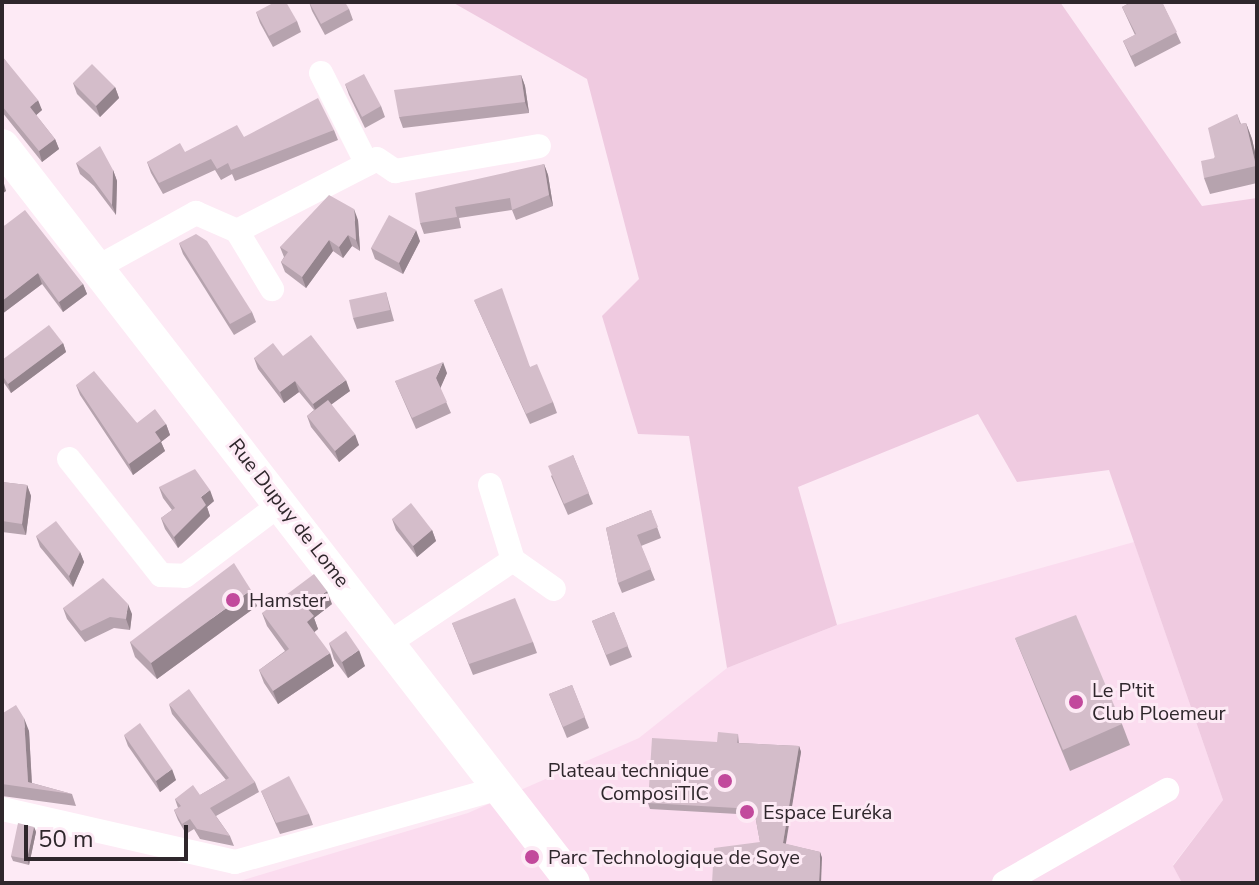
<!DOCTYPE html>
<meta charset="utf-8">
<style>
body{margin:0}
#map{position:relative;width:1259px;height:885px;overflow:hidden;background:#fdeaf5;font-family:"Nunito Sans",sans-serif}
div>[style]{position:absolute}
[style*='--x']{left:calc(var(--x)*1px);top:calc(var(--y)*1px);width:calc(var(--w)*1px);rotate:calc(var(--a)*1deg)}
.built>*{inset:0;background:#fbdcef}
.green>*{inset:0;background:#efcae0}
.street>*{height:24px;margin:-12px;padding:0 12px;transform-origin:12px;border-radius:12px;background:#fff}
.secondary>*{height:34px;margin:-17px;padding:0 17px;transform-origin:17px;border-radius:17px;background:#fff}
.wall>*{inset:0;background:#b6a3ae}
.shaded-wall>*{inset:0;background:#94848d}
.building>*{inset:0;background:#d4bdca}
.dots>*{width:22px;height:22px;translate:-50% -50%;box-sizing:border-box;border:4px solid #fdeaf5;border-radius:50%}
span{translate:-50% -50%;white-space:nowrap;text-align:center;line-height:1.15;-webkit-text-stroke:6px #fdeaf5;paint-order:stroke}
.street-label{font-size:20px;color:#2f272c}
.poi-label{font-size:20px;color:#2f272c}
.left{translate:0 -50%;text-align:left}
.right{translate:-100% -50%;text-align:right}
.frame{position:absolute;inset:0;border:4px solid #2f272c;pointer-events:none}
.scale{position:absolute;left:24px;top:825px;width:164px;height:36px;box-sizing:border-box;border:4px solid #2f272c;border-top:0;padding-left:10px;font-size:24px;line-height:28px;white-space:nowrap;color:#2f272c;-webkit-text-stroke:6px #fdeaf5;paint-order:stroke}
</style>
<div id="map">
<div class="built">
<i style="clip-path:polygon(1134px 542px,1223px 800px,1173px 865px,1182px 883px,233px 883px,468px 813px,639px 738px,727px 668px,837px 625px)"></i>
</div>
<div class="green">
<i style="clip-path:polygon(452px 2px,1060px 2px,1202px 206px,1257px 198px,1257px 883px,1182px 883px,1173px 866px,1223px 800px,1109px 470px,1017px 482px,978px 414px,798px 487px,837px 625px,727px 668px,689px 436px,638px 434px,602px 316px,639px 279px,587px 79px)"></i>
</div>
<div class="street">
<i style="--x:321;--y:73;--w:102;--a:63.2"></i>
<i style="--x:237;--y:231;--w:68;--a:58.9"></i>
<i style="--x:98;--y:267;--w:112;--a:-28.9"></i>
<i style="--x:196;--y:213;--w:45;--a:23.7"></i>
<i style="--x:237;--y:231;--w:157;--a:-27.2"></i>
<i style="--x:377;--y:159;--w:22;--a:34"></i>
<i style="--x:395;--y:171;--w:146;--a:-9.8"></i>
<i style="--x:69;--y:459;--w:148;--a:51.6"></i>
<i style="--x:161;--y:575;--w:24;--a:2"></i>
<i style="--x:185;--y:576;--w:121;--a:-37"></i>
<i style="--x:490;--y:485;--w:78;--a:73"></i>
<i style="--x:389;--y:643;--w:149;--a:-33.8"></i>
<i style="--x:513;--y:560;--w:50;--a:35.3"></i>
<i style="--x:2;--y:809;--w:239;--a:12.8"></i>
<i style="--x:235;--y:862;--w:275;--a:-15.6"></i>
<i style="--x:1004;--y:883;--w:188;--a:-29.7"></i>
</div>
<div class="secondary">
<i style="--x:2;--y:146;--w:932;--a:52.23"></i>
</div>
<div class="wall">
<i style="clip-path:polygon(309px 2px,349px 9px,353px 20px,325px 35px,312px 11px)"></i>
<i style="clip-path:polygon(1131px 2px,1162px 2px,1181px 43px,1135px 67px,1123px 41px,1135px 35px,1122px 7px)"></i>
<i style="clip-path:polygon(256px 12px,297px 21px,301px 32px,273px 47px,260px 23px)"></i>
<i style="clip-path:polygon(2px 56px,42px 110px,36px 115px,55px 139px,59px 149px,42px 162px,2px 112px)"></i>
<i style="clip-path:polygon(521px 75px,525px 86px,529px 113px,403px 128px,399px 117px)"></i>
<i style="clip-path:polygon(73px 83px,115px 87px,119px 98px,100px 117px,77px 94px)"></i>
<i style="clip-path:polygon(345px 84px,381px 106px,385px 117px,365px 128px,349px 95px)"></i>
<i style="clip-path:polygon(1237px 114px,1241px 124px,1246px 123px,1252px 139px,1257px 161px,1257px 183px,1210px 194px,1204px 178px)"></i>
<i style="clip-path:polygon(334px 130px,338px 140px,235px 181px,232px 174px,221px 180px,215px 170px,163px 194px,151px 173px,147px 162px,244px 137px)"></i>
<i style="clip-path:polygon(76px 163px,113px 170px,117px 181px,116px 215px,94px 186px,80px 174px)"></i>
<i style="clip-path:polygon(544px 164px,548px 175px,553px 206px,516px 220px,512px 210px,459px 218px,461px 228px,424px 234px,420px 223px)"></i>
<i style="clip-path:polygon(358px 220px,360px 251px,352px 246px,343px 258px,333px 251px,306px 288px,285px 272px,281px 262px,284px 257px,280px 247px)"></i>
<i style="clip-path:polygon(2px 224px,83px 284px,87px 294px,63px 312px,42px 284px,2px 314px)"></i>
<i style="clip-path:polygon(420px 241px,403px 274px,375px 259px,371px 248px)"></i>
<i style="clip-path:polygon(179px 243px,252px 312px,256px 322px,234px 335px,183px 254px)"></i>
<i style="clip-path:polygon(386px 292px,394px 321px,357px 329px,353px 318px)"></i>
<i style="clip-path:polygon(474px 300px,530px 367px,553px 402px,557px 413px,530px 424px)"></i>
<i style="clip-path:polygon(63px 343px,66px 352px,11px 393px,2px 380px,2px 360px)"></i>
<i style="clip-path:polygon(283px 356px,350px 391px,331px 404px,359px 445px,339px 462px,311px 427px,307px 416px,314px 410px,299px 392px,284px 403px,258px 369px,254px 358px)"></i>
<i style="clip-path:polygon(447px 373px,440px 388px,451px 413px,416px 429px,395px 381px)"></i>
<i style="clip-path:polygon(76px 385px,137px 423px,166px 424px,170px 435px,161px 442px,165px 451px,133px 475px,80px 395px)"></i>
<i style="clip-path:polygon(573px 455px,593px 504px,568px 515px,551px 476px)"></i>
<i style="clip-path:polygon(2px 482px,27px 485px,31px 496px,26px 535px,2px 532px)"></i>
<i style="clip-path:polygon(159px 487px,214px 501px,207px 507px,210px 516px,178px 548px,165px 529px,161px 518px,172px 510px,163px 498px)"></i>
<i style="clip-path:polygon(651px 510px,661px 538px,641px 546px,655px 580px,622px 593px,618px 583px,606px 528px)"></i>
<i style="clip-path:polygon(392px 519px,432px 530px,436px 541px,417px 557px,396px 530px)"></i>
<i style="clip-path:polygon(36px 536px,80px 552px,84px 562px,73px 587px,40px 547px)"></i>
<i style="clip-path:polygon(332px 604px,314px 618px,318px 629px,314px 632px,334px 666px,278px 704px,264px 683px,259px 670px,285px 651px,267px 626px,262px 613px)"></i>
<i style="clip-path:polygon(257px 606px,157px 679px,135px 657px,130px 642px)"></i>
<i style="clip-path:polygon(63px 608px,132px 614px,130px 630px,114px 628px,85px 642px,67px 619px)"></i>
<i style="clip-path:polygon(614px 612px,632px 657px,610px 666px,592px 621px)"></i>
<i style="clip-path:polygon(452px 623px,533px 642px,537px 653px,473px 675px)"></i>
<i style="clip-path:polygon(1015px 638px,1122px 724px,1130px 745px,1070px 771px)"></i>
<i style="clip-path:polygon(329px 643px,365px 666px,348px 678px,334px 659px)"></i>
<i style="clip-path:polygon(572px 685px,589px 728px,567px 738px,549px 694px)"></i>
<i style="clip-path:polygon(169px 704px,255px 782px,259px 792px,216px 816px,230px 836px,234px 846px,200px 839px,194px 829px,186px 834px,178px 820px,174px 810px,178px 808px,175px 799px,200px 795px,226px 780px,172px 714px)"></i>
<i style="clip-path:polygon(2px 711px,29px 731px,32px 783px,72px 794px,76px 806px,2px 796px)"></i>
<i style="clip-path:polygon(738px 734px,739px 743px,799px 746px,801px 752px,785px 844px,820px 852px,822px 858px,760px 842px,755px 815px,650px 809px,648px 803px)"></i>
<i style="clip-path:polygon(124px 735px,176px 780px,160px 792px,128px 746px)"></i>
<i style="clip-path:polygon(261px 791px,309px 814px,313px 825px,280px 834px)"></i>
<i style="clip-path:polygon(34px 827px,36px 832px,29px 865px,13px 861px,11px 856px)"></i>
</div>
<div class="shaded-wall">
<i style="clip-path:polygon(521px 75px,525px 86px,529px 113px,525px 102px)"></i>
<i style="clip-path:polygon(115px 87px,119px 98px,100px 117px,96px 106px)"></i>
<i style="clip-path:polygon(38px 100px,42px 110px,34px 117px,30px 107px)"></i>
<i style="clip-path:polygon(1246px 123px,1252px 139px,1257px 161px,1257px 170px)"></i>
<i style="clip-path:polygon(55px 139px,59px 149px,42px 162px,39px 151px)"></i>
<i style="clip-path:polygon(544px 164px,548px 175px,553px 206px,549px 195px)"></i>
<i style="clip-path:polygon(113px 170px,117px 181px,116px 215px,112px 205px)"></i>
<i style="clip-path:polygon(3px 180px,6px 191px,2px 194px,2px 181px)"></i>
<i style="clip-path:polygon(354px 209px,358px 220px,360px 251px,356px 240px)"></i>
<i style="clip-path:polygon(416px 230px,420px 241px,403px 274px,399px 263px)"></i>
<i style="clip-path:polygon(348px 235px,352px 246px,343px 258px,339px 247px)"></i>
<i style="clip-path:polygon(329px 240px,333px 251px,306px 288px,302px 277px)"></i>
<i style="clip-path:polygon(38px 273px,42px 284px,2px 314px,2px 301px)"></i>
<i style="clip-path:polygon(83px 284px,87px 294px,63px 312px,59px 302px)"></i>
<i style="clip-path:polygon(63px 343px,66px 352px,11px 393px,8px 384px)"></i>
<i style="clip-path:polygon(443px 362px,447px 373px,440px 389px,436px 378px)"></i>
<i style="clip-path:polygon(346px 380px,350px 391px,317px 415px,313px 404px)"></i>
<i style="clip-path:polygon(295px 381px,299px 392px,284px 403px,280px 392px)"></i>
<i style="clip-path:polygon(166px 424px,170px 435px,161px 442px,165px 451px,133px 475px,129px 464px,155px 432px)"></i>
<i style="clip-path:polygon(355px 434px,359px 445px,339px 462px,335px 451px)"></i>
<i style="clip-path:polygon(27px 485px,31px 496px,26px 535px,22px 524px)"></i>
<i style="clip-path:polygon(210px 490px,214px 501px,207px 507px,210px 516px,178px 548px,174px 537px,201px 497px)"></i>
<i style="clip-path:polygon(432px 530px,436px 541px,417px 557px,413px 546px)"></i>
<i style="clip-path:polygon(80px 552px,84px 562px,73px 587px,69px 576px)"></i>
<i style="clip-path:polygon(251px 590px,257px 606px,157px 679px,151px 663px)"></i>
<i style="clip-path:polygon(327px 591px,332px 604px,314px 618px,318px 629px,311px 635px,307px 622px,306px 607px)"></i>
<i style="clip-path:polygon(128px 604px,132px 614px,130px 630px,126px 619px)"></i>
<i style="clip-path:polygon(359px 650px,365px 666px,348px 678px,342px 662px)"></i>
<i style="clip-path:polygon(330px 653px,334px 666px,278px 704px,273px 691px)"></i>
<i style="clip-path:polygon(24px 718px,29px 731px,32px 788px,28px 782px)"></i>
<i style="clip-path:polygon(799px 746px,801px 752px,785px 849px,783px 843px)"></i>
<i style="clip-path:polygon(172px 769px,176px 780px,160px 792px,156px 781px)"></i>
<i style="clip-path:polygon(34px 827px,36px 832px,29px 865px,27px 859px)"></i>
<i style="clip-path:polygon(820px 852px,822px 858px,821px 883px,819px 883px)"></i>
</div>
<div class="building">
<i style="clip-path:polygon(275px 2px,286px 2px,297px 21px,269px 36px,256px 12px)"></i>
<i style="clip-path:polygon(309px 2px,345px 2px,349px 9px,321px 24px)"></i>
<i style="clip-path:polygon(1132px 2px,1162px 2px,1177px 32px,1131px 56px,1123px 41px,1136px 34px,1122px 7px)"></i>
<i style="clip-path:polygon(2px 56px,38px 100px,30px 107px,55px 139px,39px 151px,2px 106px)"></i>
<i style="clip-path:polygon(92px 64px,115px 87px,96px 106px,73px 83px)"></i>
<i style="clip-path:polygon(364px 74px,381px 106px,362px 117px,345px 84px)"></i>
<i style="clip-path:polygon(521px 75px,525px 102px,399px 117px,394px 90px)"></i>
<i style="clip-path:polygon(318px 98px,334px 130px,231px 170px,228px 163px,217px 169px,211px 159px,159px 183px,147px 162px,180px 143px,185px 152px,237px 125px,244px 137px)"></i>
<i style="clip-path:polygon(1237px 114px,1240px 124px,1246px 123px,1256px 166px,1204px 178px,1201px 161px,1215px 158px,1208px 128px)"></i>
<i style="clip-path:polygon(100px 146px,113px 170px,112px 205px,90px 175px,76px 163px)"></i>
<i style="clip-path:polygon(544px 164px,549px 195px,512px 210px,510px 198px,455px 207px,457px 217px,420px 223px,415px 193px)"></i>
<i style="clip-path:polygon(329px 195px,354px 209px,356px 240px,348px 235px,339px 247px,329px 240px,302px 277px,281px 262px,288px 252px,280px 247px)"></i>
<i style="clip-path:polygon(25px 210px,83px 284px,59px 302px,38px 273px,2px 301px,2px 224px,4px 226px)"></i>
<i style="clip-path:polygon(389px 215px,416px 230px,399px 263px,371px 248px)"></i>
<i style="clip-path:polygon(196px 234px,207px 241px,252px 312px,230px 324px,179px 243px)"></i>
<i style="clip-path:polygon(502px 288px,530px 367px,537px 364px,553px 402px,526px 414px,474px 300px)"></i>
<i style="clip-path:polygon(386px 292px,390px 310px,353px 318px,349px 300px)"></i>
<i style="clip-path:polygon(49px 325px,63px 343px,8px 384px,2px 375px,2px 360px)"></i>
<i style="clip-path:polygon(311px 335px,346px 380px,313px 404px,295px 381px,280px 392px,254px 358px,273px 343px,283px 356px)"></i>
<i style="clip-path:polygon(443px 362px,436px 378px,447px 402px,412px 418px,395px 381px)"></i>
<i style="clip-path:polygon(94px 371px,137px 423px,155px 409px,166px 424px,155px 432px,161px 441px,129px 464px,76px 385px)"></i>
<i style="clip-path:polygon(328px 400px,355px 434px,335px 451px,307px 416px)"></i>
<i style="clip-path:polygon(573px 455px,589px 493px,564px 504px,548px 466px)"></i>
<i style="clip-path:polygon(195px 469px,210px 490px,201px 497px,206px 505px,174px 537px,161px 518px,175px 508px,159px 487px)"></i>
<i style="clip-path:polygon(2px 482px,27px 485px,22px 524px,2px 521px)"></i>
<i style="clip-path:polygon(411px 503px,432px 530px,413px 546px,392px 519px)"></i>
<i style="clip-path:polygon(651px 510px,658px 527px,637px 535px,651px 569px,618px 583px,606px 528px)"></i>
<i style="clip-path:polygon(56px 521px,80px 552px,69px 576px,36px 536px)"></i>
<i style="clip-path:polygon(234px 563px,251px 590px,151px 663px,130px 642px)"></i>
<i style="clip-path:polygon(314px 574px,327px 591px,306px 607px,314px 616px,307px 622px,330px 653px,273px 691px,259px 670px,289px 649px,262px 613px)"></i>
<i style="clip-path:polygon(103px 578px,128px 604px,126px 619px,110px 617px,81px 631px,63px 608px)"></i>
<i style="clip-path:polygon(515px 598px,533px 642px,469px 664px,452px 623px)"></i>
<i style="clip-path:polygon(614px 612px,628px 646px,606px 655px,592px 621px)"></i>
<i style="clip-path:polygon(1076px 615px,1122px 724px,1063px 750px,1015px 638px)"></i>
<i style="clip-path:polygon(346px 631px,359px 650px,342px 662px,329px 643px)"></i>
<i style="clip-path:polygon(572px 685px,585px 717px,563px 727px,549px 694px)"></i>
<i style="clip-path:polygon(189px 689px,255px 782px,210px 808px,230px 836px,197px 829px,190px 819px,182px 824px,174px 810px,181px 806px,175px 799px,193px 785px,200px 795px,229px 778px,169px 704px)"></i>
<i style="clip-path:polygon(16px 705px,24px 718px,28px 782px,72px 794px,2px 784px,2px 711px,3px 713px)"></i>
<i style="clip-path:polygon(140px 723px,172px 769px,156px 781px,124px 735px)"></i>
<i style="clip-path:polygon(718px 732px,738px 734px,737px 743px,799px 746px,783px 843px,820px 852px,819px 883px,712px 883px,714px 848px,760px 842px,754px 809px,648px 803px,652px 738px,717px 742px)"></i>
<i style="clip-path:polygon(289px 776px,309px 814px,276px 823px,261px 791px)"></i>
<i style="clip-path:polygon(18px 823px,34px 827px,27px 859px,11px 856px)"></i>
</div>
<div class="dots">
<i style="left:233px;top:600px;background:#c2499c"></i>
<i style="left:1076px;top:702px;background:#c2499c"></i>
<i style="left:725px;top:781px;background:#c2499c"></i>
<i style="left:747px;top:812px;background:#c2499c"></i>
<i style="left:532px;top:857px;background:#c2499c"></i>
</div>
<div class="street-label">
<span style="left:289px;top:513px;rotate:52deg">Rue Dupuy de Lome</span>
</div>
<div class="poi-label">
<span class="left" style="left:249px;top:600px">Hamster</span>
<span class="left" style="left:1092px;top:702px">Le P'tit<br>Club Ploemeur</span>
<span class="right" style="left:709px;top:782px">Plateau technique<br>ComposiTIC</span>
<span class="left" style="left:763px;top:812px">Espace Euréka</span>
<span class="left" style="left:548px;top:857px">Parc Technologique de Soye</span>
</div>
<div class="frame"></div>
<div class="scale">50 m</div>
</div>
